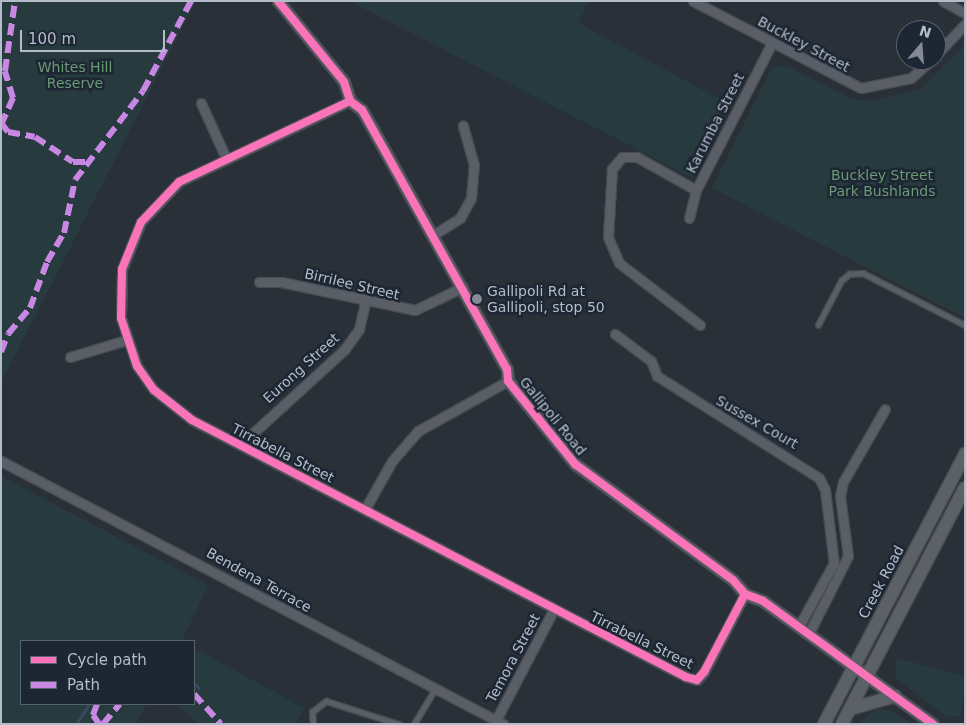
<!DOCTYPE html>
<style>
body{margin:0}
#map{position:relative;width:966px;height:725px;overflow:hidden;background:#2a3038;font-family:"DejaVu Sans",sans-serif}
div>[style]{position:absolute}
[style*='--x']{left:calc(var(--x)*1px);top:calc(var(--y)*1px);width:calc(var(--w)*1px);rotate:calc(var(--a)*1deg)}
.green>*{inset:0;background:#273a3e}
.stream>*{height:3px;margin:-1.5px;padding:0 1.5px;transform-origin:1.5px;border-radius:1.5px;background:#384963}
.roads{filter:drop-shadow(1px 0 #484c53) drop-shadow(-1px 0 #484c53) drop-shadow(0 1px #484c53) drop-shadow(0 -1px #484c53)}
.lane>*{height:4.5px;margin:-2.25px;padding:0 2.25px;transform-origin:2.25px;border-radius:2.25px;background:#5a5e66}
.street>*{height:9px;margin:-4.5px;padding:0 4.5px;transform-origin:4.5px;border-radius:4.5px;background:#5a5e66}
.secondary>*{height:11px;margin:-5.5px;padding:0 5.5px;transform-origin:5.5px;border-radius:5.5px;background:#595d64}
.primary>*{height:12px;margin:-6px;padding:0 6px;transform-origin:6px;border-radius:6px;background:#5c6168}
.quiet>*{height:6px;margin-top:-3px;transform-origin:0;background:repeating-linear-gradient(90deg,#c787e3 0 12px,transparent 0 18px)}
.cycleway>*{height:8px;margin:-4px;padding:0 4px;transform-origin:4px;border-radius:4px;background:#fb73b8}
.dots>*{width:14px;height:14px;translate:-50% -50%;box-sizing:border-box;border:2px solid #1d2633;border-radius:50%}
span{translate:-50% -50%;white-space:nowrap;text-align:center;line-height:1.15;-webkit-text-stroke:5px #1d2633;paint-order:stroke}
.street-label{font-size:14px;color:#b4bcc9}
.park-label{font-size:14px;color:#6b9a76}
.poi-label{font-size:14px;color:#b4bcc9}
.left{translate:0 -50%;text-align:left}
.frame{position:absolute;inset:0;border:2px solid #b4bcc9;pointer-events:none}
.legend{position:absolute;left:20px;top:640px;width:175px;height:65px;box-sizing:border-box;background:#1d2633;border:1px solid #59626f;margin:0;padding:6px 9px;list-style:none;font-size:15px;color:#b4bcc9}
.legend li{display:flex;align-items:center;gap:10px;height:25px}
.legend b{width:25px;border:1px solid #59626f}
.north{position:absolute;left:896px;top:20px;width:50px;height:50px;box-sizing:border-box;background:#1d2633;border:1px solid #59626f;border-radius:50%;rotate:18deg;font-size:14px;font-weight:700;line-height:20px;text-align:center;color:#b4bcc9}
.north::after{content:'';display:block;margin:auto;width:18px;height:22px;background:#848b96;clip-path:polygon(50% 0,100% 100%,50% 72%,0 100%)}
.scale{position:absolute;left:20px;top:30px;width:145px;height:22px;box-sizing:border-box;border:2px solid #b4bcc9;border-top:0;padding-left:6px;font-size:15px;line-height:18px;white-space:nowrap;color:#b4bcc9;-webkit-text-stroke:4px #1d2633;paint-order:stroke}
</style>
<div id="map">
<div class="green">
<i style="clip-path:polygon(1px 1px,196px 1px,1px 383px)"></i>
<i style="clip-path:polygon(349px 1px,589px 1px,578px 23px,729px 104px,693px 178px)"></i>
<i style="clip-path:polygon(965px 45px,965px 318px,712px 188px,772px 67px,786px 66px,852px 99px,873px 101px,921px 89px)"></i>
<i style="clip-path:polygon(1px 476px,208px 585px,182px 641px,21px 641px,21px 704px,146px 704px,136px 724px,1px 724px)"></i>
<i style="clip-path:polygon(194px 648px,304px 708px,296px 724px,200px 724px,175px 704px,194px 704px)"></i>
<i style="clip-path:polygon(897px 658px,965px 676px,961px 716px,947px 717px,895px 677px)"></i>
<i style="clip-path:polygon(876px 709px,889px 710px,913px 724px,858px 724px)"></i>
</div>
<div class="stream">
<i style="--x:194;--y:683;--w:7;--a:45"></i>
<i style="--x:76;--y:724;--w:24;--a:-57"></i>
</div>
<div class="roads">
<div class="lane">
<i style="--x:818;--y:325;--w:50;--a:-62.4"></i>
<i style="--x:841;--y:281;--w:11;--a:-41"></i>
<i style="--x:849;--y:274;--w:14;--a:-4"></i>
<i style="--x:863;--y:273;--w:114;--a:27"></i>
<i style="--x:313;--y:724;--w:12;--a:-95"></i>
<i style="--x:312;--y:712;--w:18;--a:-38"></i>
<i style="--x:326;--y:701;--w:77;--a:17.5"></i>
<i style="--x:414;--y:724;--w:41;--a:-59"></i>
</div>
<div class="street">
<i style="--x:693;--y:1;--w:189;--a:27.4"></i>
<i style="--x:861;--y:88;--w:51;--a:-11.3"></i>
<i style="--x:911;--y:78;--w:27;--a:-42"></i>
<i style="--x:943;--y:1;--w:25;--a:29"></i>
<i style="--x:936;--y:55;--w:42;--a:-46.9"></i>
<i style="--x:350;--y:101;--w:189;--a:154.7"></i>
<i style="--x:179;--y:182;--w:55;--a:133.5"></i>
<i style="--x:141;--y:222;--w:51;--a:112"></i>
<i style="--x:122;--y:269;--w:49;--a:91.2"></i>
<i style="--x:121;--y:318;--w:51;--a:71.6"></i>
<i style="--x:137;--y:366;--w:29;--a:55"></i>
<i style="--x:154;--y:390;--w:48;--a:38.3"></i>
<i style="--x:192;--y:420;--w:557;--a:27.49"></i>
<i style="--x:686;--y:677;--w:11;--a:15"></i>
<i style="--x:697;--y:680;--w:11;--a:-49"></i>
<i style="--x:704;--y:672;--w:88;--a:-62.3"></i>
<i style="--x:201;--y:103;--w:60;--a:65.6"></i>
<i style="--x:696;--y:190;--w:68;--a:-150.8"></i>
<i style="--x:637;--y:157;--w:15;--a:180"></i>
<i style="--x:622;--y:157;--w:16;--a:130"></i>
<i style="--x:612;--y:169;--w:68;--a:93.4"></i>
<i style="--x:608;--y:237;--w:28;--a:67"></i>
<i style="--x:619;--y:263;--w:102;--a:37.4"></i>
<i style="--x:689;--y:218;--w:29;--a:-76"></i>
<i style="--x:696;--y:190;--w:165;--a:-62.7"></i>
<i style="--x:433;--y:235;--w:32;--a:-32"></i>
<i style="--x:460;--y:218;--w:23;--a:-61"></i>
<i style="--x:471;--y:198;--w:33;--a:-85"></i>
<i style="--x:474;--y:165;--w:41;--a:-105.8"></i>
<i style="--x:259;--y:282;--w:22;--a:0"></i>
<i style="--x:281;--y:282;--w:137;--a:11.8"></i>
<i style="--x:415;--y:310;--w:53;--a:-25.6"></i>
<i style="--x:615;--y:334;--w:45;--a:36.9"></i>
<i style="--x:651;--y:361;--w:16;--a:68"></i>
<i style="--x:657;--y:376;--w:191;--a:32.2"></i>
<i style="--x:819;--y:478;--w:13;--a:63"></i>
<i style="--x:825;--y:490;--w:74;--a:83"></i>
<i style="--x:834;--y:563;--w:72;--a:119.1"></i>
<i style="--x:70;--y:357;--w:59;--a:-16.9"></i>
<i style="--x:240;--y:445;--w:141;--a:-42.4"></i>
<i style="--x:344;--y:350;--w:26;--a:-54"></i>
<i style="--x:359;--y:329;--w:27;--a:-77"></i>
<i style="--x:1;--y:461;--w:567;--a:27.65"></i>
<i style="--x:365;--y:509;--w:55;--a:-60.6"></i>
<i style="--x:392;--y:461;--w:40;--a:-49"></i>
<i style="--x:418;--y:431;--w:103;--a:-29.1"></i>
<i style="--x:809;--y:633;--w:86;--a:-63.1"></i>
<i style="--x:848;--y:556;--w:61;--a:-97.6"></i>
<i style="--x:840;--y:496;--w:14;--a:-78"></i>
<i style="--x:843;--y:482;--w:84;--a:-60.1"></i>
<i style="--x:496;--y:720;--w:125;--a:-62.4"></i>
</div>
<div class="secondary">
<i style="--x:278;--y:1;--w:104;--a:50.8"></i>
<i style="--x:344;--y:82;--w:20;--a:72"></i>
<i style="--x:350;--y:101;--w:15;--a:37"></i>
<i style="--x:362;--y:110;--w:297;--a:60.8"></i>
<i style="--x:507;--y:369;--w:12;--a:85"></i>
<i style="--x:508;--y:381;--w:107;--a:51.1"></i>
<i style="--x:575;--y:464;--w:196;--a:36.3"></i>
<i style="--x:733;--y:580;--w:18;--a:49"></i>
<i style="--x:745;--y:594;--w:19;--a:21"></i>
<i style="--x:763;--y:601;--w:210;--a:35.9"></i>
</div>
<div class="primary">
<i style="--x:850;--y:709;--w:47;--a:-16.1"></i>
<i style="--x:824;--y:724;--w:305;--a:-62.4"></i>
<i style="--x:842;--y:724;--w:266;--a:-62.5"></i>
</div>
</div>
<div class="quiet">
<i style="--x:2;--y:124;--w:10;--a:53"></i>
<i style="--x:8;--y:132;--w:27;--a:10"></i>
<i style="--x:35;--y:137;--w:45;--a:33.3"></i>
<i style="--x:73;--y:162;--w:18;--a:0"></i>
<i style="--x:1;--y:125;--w:30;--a:-66"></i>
<i style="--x:13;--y:98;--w:28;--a:-107"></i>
<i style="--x:5;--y:71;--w:71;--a:-81.9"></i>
<i style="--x:1;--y:352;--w:19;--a:-69"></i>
<i style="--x:8;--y:334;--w:34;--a:-50"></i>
<i style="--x:30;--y:308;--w:49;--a:-69.7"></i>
<i style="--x:47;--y:262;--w:34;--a:-60"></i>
<i style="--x:64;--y:233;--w:54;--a:-78.3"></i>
<i style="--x:75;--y:180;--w:112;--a:-52.6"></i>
<i style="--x:143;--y:91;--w:102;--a:-61.9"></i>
<i style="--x:194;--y:694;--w:40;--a:48"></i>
<i style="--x:97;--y:704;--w:12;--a:110"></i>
<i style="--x:93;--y:715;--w:11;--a:56"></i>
<i style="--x:103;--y:724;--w:26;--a:-50"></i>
</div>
<div class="cycleway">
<i style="--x:278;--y:1;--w:104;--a:50.8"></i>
<i style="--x:344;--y:82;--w:20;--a:72"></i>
<i style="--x:350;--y:101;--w:15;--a:37"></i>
<i style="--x:362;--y:110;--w:297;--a:60.8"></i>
<i style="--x:507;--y:369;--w:12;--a:85"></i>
<i style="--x:508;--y:381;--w:107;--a:51.1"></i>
<i style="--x:575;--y:464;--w:196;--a:36.3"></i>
<i style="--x:733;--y:580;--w:18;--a:49"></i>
<i style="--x:745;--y:594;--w:19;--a:21"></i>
<i style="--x:763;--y:601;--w:210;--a:35.9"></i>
<i style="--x:350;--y:101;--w:189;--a:154.7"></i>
<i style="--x:179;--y:182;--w:55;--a:133.5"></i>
<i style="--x:141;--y:222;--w:51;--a:112"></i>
<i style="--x:122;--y:269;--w:49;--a:91.2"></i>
<i style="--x:121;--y:318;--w:51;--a:71.6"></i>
<i style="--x:137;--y:366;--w:29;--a:55"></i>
<i style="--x:154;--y:390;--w:48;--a:38.3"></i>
<i style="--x:192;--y:420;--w:557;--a:27.49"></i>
<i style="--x:686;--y:677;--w:11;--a:15"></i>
<i style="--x:697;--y:680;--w:11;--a:-49"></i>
<i style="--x:704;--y:672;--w:88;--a:-62.3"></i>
</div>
<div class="dots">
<i style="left:477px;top:299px;background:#848b96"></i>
</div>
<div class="street-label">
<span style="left:804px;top:44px;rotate:28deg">Buckley Street</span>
<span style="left:715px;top:123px;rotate:-63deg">Karumba Street</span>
<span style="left:352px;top:284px;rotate:13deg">Birrilee Street</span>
<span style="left:301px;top:368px;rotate:-42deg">Eurong Street</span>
<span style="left:553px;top:416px;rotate:51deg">Gallipoli Road</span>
<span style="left:757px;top:422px;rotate:30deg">Sussex Court</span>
<span style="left:283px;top:453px;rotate:27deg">Tirrabella Street</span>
<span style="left:259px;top:580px;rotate:29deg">Bendena Terrace</span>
<span style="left:881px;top:582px;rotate:-62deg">Creek Road</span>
<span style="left:642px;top:640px;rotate:26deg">Tirrabella Street</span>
<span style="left:513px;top:658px;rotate:-62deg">Temora Street</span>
</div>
<div class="park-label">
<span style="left:75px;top:75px">Whites Hill<br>Reserve</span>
<span style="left:882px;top:183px">Buckley Street<br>Park Bushlands</span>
</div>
<div class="poi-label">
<span class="left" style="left:487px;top:299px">Gallipoli Rd at<br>Gallipoli, stop 50</span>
</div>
<div class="frame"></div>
<ul class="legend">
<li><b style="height:6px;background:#fb73b8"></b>Cycle path</li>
<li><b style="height:6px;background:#c787e3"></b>Path</li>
</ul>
<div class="north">N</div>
<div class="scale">100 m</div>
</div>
